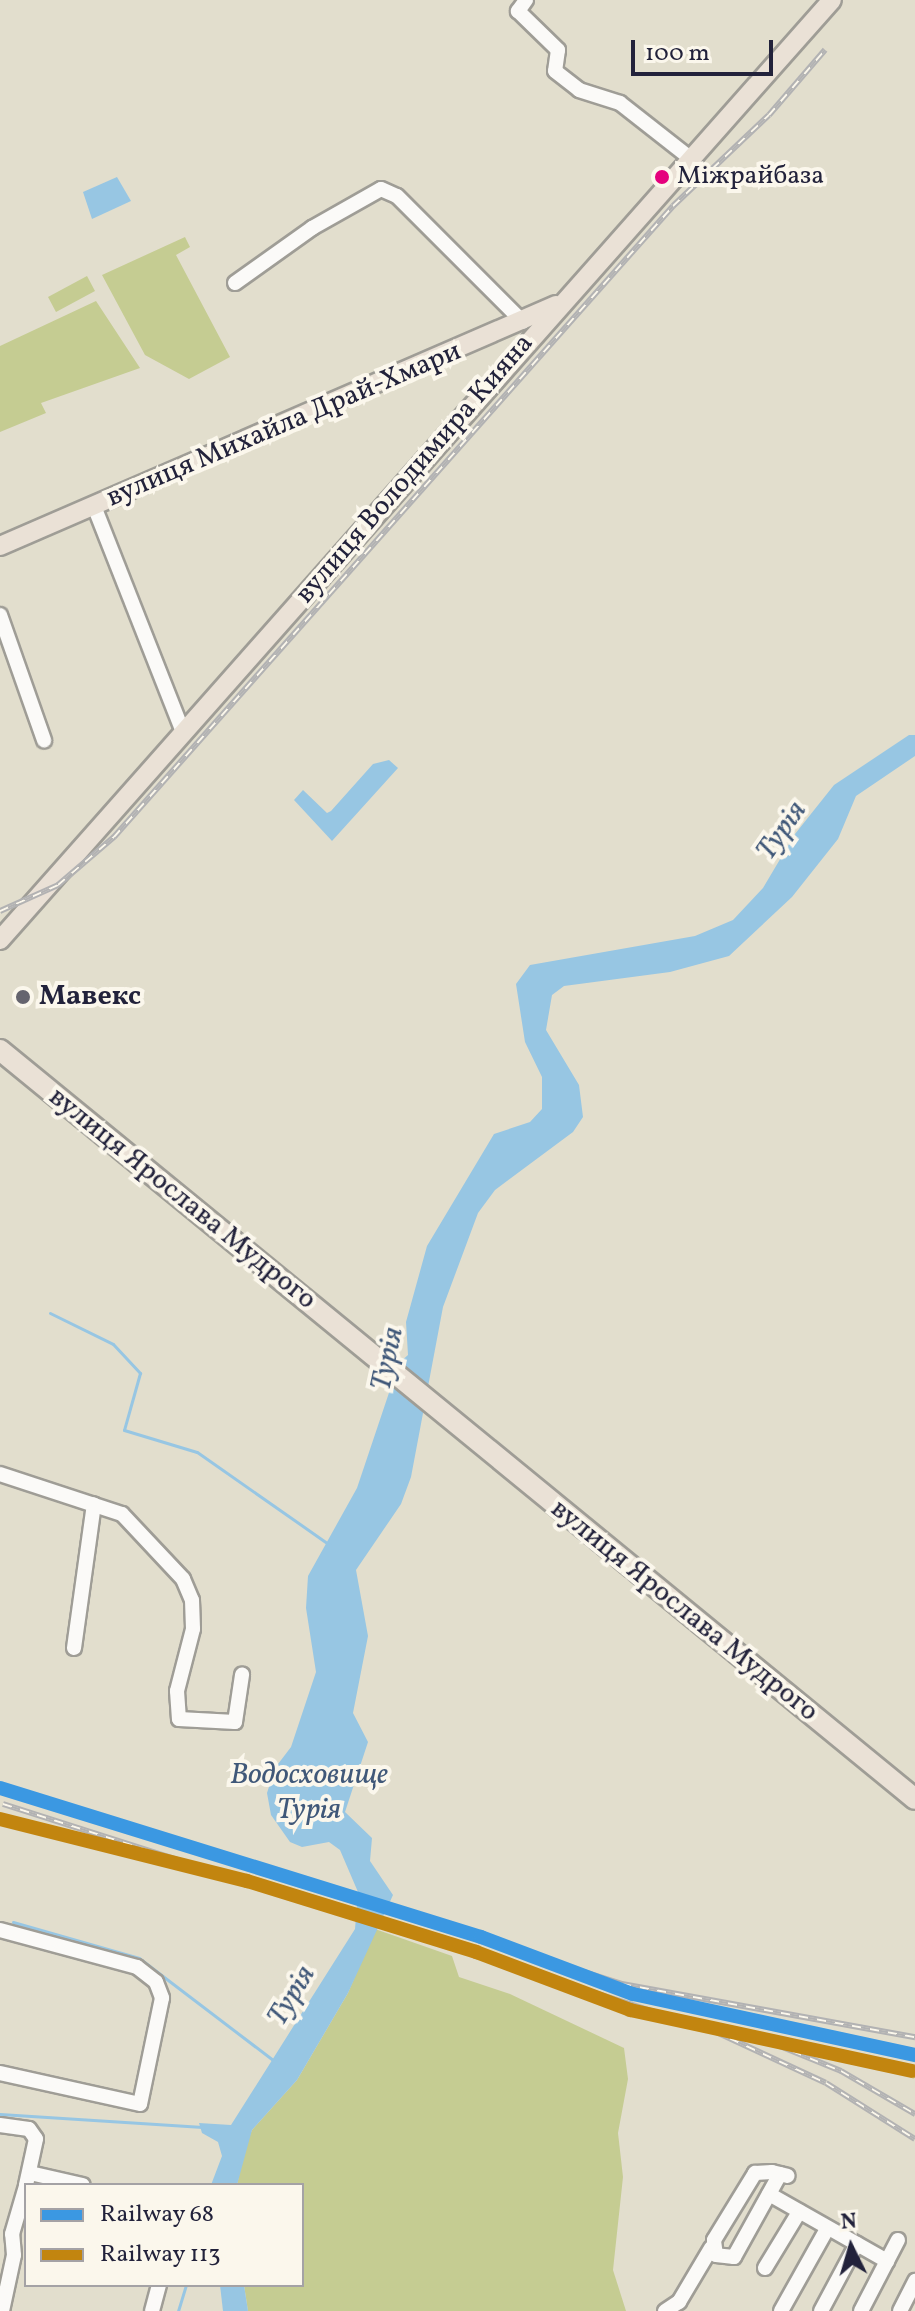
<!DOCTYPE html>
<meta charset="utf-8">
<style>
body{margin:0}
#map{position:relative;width:915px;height:2311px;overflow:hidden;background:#e2decd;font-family:Vollkorn,serif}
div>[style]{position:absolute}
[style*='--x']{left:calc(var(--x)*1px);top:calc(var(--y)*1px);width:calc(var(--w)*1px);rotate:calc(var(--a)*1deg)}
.green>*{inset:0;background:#c5cc92}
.water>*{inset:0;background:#97c6e3}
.stream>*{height:3px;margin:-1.5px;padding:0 1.5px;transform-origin:1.5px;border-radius:1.5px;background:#97c6e3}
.roads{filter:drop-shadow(2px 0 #9f9d96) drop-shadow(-2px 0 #9f9d96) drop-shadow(0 2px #9f9d96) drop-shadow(0 -2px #9f9d96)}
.minor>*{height:14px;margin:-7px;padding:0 7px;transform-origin:7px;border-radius:7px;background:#fbfaf8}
.major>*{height:18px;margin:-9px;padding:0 9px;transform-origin:9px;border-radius:9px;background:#eae1d6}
.highway>*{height:20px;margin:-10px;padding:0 10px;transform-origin:10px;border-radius:10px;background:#eae1d6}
.rail>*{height:6px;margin-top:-3px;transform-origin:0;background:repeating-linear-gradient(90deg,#fbf7ec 0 9px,#b2b2b3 0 18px);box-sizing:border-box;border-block:2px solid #b2b2b3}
.rail-1>*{height:14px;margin:-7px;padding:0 7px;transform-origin:7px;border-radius:7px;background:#3b98e2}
.rail-2>*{height:14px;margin:-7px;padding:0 7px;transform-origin:7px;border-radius:7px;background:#c2850f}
.dots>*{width:22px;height:22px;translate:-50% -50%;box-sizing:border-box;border:4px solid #fbf7ec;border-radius:50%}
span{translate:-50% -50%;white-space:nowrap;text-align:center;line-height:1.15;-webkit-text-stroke:8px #fbf7ec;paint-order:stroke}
.bus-label{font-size:26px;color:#22223b}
.left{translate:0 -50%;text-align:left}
.street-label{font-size:28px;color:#22223b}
.poi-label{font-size:28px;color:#22223b;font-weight:700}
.water-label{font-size:30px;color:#405879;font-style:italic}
.legend{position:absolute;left:24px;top:2183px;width:280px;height:104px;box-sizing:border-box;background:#fbf7ec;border:2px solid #a4a2a5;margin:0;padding:10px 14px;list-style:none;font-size:24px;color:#22223b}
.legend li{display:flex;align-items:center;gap:16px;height:40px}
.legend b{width:40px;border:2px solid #a4a2a5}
.north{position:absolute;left:811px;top:2207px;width:80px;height:80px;-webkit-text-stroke:6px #fbf7ec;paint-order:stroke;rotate:355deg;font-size:22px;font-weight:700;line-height:32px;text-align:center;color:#22223b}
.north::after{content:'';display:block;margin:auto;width:28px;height:36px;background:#22223b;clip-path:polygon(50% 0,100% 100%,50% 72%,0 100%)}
.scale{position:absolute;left:631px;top:40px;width:142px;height:36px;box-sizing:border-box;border:4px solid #22223b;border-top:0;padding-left:10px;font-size:24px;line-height:28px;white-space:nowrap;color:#22223b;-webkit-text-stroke:6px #fbf7ec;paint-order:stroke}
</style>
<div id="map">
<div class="green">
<i style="clip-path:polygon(185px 237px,190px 247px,176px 255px,230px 357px,189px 379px,145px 355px,102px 275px)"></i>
<i style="clip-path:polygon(87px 276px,95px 291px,56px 312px,48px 297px)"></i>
<i style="clip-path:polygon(96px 301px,140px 368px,41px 403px,46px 413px,0 432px,0 346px)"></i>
<i style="clip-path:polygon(375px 1929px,452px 1956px,459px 1977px,510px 1994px,624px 2048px,628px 2079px,618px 2133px,623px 2177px,613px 2270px,626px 2311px,248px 2311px,244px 2285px,302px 2285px,302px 2185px,237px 2185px,245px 2148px,252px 2130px,297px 2080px,348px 1993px)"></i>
</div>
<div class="water">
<i style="clip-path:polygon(117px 177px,131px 201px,92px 219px,83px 192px)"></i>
<i style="clip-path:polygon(909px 735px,915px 735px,915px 756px,856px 796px,838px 839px,792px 897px,729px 956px,670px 972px,564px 986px,552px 995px,546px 1030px,579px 1085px,583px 1117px,573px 1132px,495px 1190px,478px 1213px,443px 1307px,411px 1477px,401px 1504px,356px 1570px,368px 1636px,353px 1713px,368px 1742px,345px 1812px,372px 1838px,370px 1861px,393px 1895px,348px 1993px,297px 2080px,252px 2130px,237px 2185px,211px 2185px,222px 2156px,218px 2142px,202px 2133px,199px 2123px,231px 2125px,355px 1929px,358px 1892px,340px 1850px,329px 1842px,302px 1847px,290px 1842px,271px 1815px,267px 1793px,275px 1768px,291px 1747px,316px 1672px,306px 1608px,308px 1576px,357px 1488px,399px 1363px,408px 1355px,406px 1322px,427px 1246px,494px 1134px,530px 1122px,542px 1109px,542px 1077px,525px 1042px,516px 984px,530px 965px,695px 936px,733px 920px,763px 888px,795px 834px,834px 785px)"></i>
<i style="clip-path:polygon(389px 760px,398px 768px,332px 841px,294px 800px,303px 790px,327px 813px,331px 811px,373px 764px)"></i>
<i style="clip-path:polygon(220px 2285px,244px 2285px,248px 2311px,223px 2311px)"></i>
</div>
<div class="stream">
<i style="--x:50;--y:1313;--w:70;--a:26.2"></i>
<i style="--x:113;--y:1344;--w:40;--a:47"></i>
<i style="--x:140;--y:1373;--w:59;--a:105.7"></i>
<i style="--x:124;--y:1430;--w:76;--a:16.8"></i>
<i style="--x:197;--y:1452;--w:162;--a:35"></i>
<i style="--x:13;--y:1922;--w:131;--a:15.9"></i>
<i style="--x:139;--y:1958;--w:170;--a:37.3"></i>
<i style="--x:0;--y:2114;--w:203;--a:3.7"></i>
<i style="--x:178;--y:2311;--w:27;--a:-73"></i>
</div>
<div class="roads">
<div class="minor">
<i style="--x:526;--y:0;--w:14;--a:126"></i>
<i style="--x:518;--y:11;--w:56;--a:44.3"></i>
<i style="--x:558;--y:50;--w:21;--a:98"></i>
<i style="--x:555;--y:71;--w:31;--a:38"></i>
<i style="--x:579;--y:90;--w:43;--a:17.6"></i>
<i style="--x:620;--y:103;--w:89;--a:38.2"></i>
<i style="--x:235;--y:283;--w:95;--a:-35.5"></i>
<i style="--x:312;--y:228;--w:79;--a:-29.5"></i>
<i style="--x:381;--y:189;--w:17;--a:24"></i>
<i style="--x:397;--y:196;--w:178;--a:45"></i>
<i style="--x:94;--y:506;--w:243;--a:68.5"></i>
<i style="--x:0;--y:615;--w:133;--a:70.6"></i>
<i style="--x:0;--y:1474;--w:128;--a:18.2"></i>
<i style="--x:122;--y:1514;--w:89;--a:46.8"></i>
<i style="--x:183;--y:1579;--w:23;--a:67"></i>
<i style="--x:192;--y:1600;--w:29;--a:88"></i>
<i style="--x:193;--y:1629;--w:64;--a:104.5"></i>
<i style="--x:177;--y:1691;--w:28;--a:86"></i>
<i style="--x:179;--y:1719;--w:56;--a:3.1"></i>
<i style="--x:235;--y:1722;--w:48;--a:-81.5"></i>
<i style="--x:74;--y:1648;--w:145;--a:-82.1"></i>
<i style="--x:0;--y:1930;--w:142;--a:15.1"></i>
<i style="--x:137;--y:1967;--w:24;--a:38"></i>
<i style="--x:156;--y:1982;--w:17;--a:69"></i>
<i style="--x:162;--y:1998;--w:108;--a:101.7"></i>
<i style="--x:140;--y:2104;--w:143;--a:-167.5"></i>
<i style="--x:0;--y:2125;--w:29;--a:8"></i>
<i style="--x:29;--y:2129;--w:12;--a:55"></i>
<i style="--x:36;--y:2139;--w:47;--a:102.3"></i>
<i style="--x:30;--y:2173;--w:54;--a:12.8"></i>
<i style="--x:780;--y:2174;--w:95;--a:119"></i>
<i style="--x:734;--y:2257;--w:18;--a:-174"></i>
<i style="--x:716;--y:2255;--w:15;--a:-98"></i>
<i style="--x:714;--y:2240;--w:79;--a:-58.5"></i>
<i style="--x:755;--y:2173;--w:17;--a:-3"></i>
<i style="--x:772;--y:2172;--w:16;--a:14"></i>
<i style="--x:769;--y:2194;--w:136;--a:29.6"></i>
<i style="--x:765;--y:2268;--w:66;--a:-58.7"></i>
<i style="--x:2;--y:2311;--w:57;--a:-77.9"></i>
<i style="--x:14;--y:2255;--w:21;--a:-95"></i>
<i style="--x:12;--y:2234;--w:50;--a:-73.7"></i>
<i style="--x:152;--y:2311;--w:27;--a:-75"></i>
<i style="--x:665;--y:2311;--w:17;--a:-33"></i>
<i style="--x:679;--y:2302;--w:63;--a:-59.3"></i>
<i style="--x:781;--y:2311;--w:94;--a:-60.7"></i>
<i style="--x:821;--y:2311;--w:76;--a:-61.8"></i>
<i style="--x:861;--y:2311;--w:80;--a:-62.5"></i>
<i style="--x:900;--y:2311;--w:34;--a:-63"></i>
</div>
<div class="major">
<i style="--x:0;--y:546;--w:606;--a:-23.43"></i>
<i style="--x:0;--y:940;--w:1255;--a:-48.49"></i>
</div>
<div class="highway">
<i style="--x:0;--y:1050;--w:1182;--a:39.3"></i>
</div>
</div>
<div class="rail">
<i style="--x:0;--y:911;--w:64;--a:-24.1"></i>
<i style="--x:58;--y:885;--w:74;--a:-40.6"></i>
<i style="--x:114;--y:837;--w:843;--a:-48.46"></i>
<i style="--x:673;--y:206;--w:132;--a:-43.5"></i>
<i style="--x:769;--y:115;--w:86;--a:-49.3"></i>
<i style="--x:3;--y:1804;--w:746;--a:17.71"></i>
<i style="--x:714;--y:2031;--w:123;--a:24.9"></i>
<i style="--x:826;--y:2083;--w:105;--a:32.2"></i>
<i style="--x:508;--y:1948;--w:120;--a:17.5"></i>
<i style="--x:622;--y:1984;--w:298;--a:10.3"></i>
<i style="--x:743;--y:2031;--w:106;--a:22.2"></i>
<i style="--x:841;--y:2071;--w:86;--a:30.2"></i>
</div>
<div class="rail-1">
<i style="--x:0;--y:1788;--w:504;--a:17.21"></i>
<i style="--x:481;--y:1937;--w:162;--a:20.6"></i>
<i style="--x:633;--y:1994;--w:289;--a:12.2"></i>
</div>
<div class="rail-2">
<i style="--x:0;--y:1819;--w:255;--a:14.1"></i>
<i style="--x:247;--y:1881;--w:240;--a:17.2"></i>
<i style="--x:476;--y:1952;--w:165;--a:20.6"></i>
<i style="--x:630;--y:2010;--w:289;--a:12.2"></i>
</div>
<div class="dots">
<i style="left:662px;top:177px;background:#e5007d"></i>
<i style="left:23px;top:997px;background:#65646e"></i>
</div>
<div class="bus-label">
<span class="left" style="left:677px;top:177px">Міжрайбаза</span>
</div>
<div class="street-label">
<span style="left:284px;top:425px;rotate:-23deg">вулиця Михайла Драй-Хмари</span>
<span style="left:415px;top:469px;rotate:-49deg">вулиця Володимира Кияна</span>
<span style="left:182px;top:1199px;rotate:39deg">вулиця Ярослава Мудрого</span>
<span style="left:684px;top:1611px;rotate:39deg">вулиця Ярослава Мудрого</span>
</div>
<div class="poi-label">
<span class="left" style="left:39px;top:997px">Мавекс</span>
</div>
<div class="water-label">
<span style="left:782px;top:831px;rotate:-55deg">Турія</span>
<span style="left:388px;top:1359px;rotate:-78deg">Турія</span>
<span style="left:309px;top:1792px">Водосховище<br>Турія</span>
<span style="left:292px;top:1996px;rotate:-59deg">Турія</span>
</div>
<ul class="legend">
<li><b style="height:10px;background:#3b98e2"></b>Railway 68</li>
<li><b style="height:10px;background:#c2850f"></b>Railway 113</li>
</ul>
<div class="north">N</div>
<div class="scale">100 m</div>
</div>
